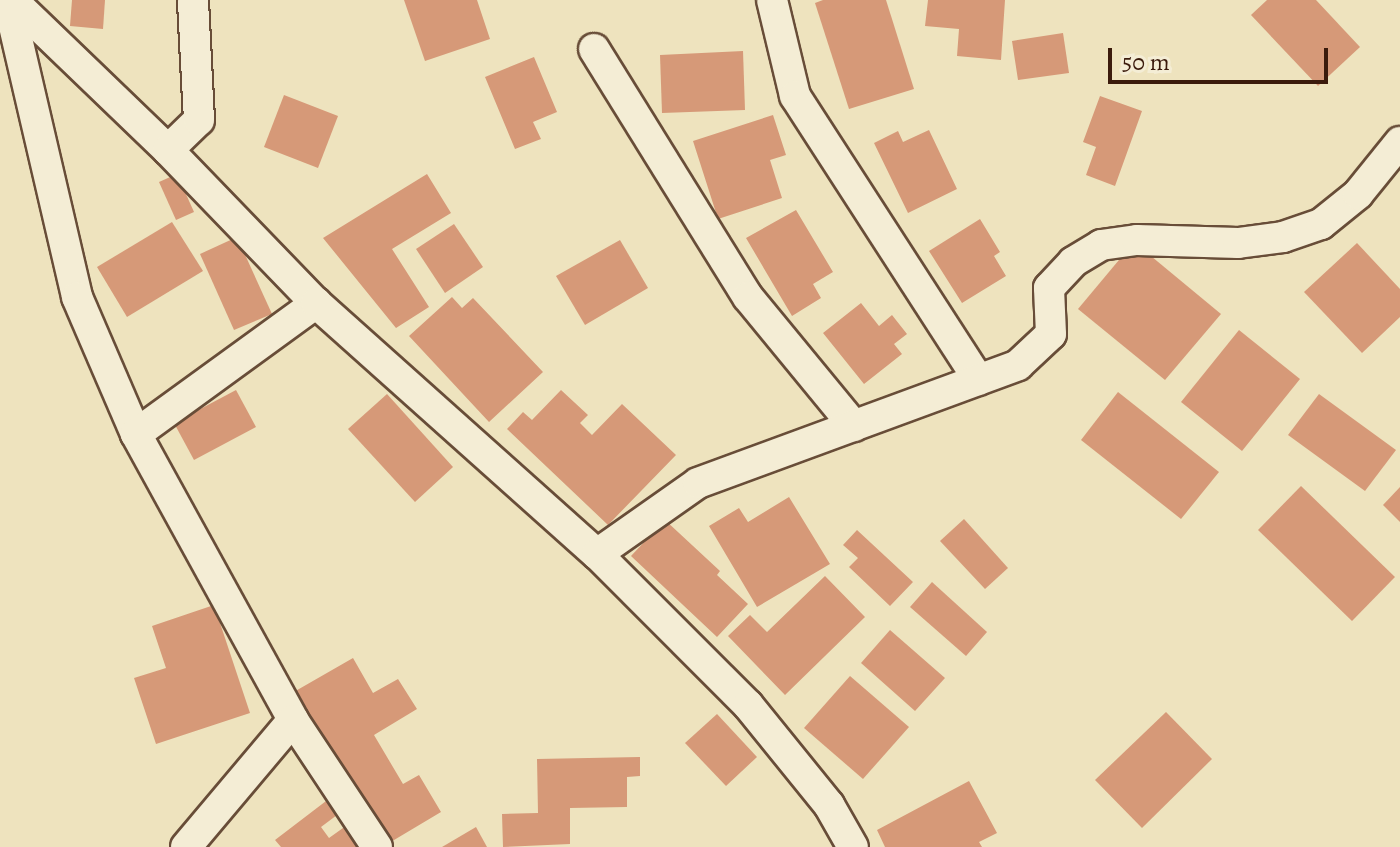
<!DOCTYPE html>
<style>
body{margin:0}
#map{position:relative;width:1400px;height:847px;overflow:hidden;background:#eee3be;font-family:Alegreya,serif}
div>[style]{position:absolute}
[style*='--x']{left:calc(var(--x)*1px);top:calc(var(--y)*1px);width:calc(var(--w)*1px);rotate:calc(var(--a)*1deg)}
.building>*{inset:0;background:#d69978}
.roads{filter:drop-shadow(2px 0 #684d38) drop-shadow(-2px 0 #684d38) drop-shadow(0 2px #684d38) drop-shadow(0 -2px #684d38)}
.street>*{height:30px;margin:-15px;padding:0 15px;transform-origin:15px;border-radius:15px;background:#f4edd5}
span{translate:-50% -50%;white-space:nowrap;text-align:center;line-height:1.15;-webkit-text-stroke:8px #f4edd5;paint-order:stroke}
.scale{position:absolute;left:1108px;top:48px;width:220px;height:36px;box-sizing:border-box;border:4px solid #3b1b0c;border-top:0;padding-left:10px;font-size:24px;line-height:28px;white-space:nowrap;color:#3b1b0c;-webkit-text-stroke:6px #f4edd5;paint-order:stroke}
</style>
<div id="map">
<div class="building">
<i style="clip-path:polygon(72px 0,105px 0,103px 29px,70px 26px)"></i>
<i style="clip-path:polygon(404px 0,477px 0,490px 39px,425px 61px)"></i>
<i style="clip-path:polygon(823px 0,886px 0,914px 89px,849px 109px,815px 3px)"></i>
<i style="clip-path:polygon(928px 0,1005px 0,1001px 60px,957px 56px,959px 29px,925px 26px)"></i>
<i style="clip-path:polygon(1267px 0,1316px 0,1360px 47px,1318px 86px,1251px 15px)"></i>
<i style="clip-path:polygon(1063px 33px,1069px 73px,1018px 80px,1012px 41px)"></i>
<i style="clip-path:polygon(743px 51px,745px 110px,662px 113px,660px 55px)"></i>
<i style="clip-path:polygon(534px 57px,557px 112px,533px 122px,541px 139px,515px 149px,485px 77px)"></i>
<i style="clip-path:polygon(284px 95px,338px 116px,318px 168px,264px 147px)"></i>
<i style="clip-path:polygon(1100px 96px,1142px 111px,1115px 186px,1086px 175px,1096px 147px,1083px 142px)"></i>
<i style="clip-path:polygon(773px 115px,786px 155px,770px 160px,782px 198px,718px 219px,693px 141px)"></i>
<i style="clip-path:polygon(929px 130px,957px 189px,908px 213px,874px 143px,898px 131px,903px 142px)"></i>
<i style="clip-path:polygon(177px 174px,194px 212px,176px 220px,159px 182px)"></i>
<i style="clip-path:polygon(427px 174px,451px 213px,392px 249px,429px 307px,396px 328px,323px 238px)"></i>
<i style="clip-path:polygon(796px 210px,833px 272px,813px 284px,821px 298px,792px 316px,746px 238px)"></i>
<i style="clip-path:polygon(980px 219px,1000px 252px,994px 256px,1006px 276px,962px 303px,929px 251px)"></i>
<i style="clip-path:polygon(172px 222px,203px 271px,127px 317px,97px 267px)"></i>
<i style="clip-path:polygon(454px 224px,483px 267px,445px 293px,416px 249px)"></i>
<i style="clip-path:polygon(237px 237px,272px 314px,234px 330px,200px 254px)"></i>
<i style="clip-path:polygon(620px 240px,648px 288px,585px 325px,556px 276px)"></i>
<i style="clip-path:polygon(1134px 242px,1221px 314px,1165px 380px,1078px 309px)"></i>
<i style="clip-path:polygon(1357px 243px,1400px 289px,1400px 317px,1362px 353px,1304px 292px)"></i>
<i style="clip-path:polygon(452px 297px,462px 308px,473px 298px,543px 372px,489px 422px,409px 336px)"></i>
<i style="clip-path:polygon(861px 303px,879px 326px,892px 315px,907px 334px,894px 344px,902px 354px,864px 384px,823px 333px)"></i>
<i style="clip-path:polygon(1239px 330px,1300px 379px,1242px 451px,1181px 402px)"></i>
<i style="clip-path:polygon(236px 390px,256px 427px,194px 460px,174px 423px)"></i>
<i style="clip-path:polygon(561px 390px,588px 415px,580px 423px,592px 435px,622px 404px,676px 455px,608px 525px,507px 429px,523px 412px,532px 420px)"></i>
<i style="clip-path:polygon(1118px 392px,1219px 472px,1181px 519px,1081px 440px)"></i>
<i style="clip-path:polygon(387px 394px,453px 467px,415px 502px,348px 429px)"></i>
<i style="clip-path:polygon(1319px 394px,1396px 450px,1365px 491px,1288px 435px)"></i>
<i style="clip-path:polygon(1301px 486px,1395px 577px,1352px 621px,1258px 530px)"></i>
<i style="clip-path:polygon(1400px 487px,1400px 522px,1383px 505px)"></i>
<i style="clip-path:polygon(789px 497px,830px 564px,757px 607px,709px 526px,739px 508px,748px 522px)"></i>
<i style="clip-path:polygon(964px 519px,1008px 568px,985px 589px,940px 541px)"></i>
<i style="clip-path:polygon(665px 520px,720px 571px,717px 575px,748px 604px,717px 637px,631px 556px)"></i>
<i style="clip-path:polygon(857px 530px,913px 582px,890px 606px,849px 567px,858px 558px,843px 545px)"></i>
<i style="clip-path:polygon(825px 576px,865px 617px,785px 695px,728px 636px,750px 615px,767px 632px)"></i>
<i style="clip-path:polygon(932px 582px,987px 632px,966px 656px,910px 607px)"></i>
<i style="clip-path:polygon(214px 605px,250px 713px,156px 744px,134px 678px,166px 668px,152px 626px)"></i>
<i style="clip-path:polygon(890px 630px,945px 678px,915px 711px,861px 663px)"></i>
<i style="clip-path:polygon(353px 658px,373px 693px,398px 679px,417px 709px,374px 735px,403px 784px,419px 775px,441px 812px,384px 846px,292px 693px)"></i>
<i style="clip-path:polygon(850px 676px,909px 727px,863px 779px,804px 728px)"></i>
<i style="clip-path:polygon(1166px 712px,1212px 759px,1142px 828px,1095px 780px)"></i>
<i style="clip-path:polygon(717px 714px,757px 757px,726px 786px,685px 743px)"></i>
<i style="clip-path:polygon(640px 757px,640px 776px,627px 777px,627px 807px,570px 808px,570px 844px,503px 847px,502px 814px,538px 813px,537px 759px)"></i>
<i style="clip-path:polygon(969px 781px,997px 833px,979px 842px,982px 847px,885px 847px,877px 830px)"></i>
<i style="clip-path:polygon(330px 798px,341px 812px,321px 827px,329px 838px,350px 823px,368px 847px,281px 847px,275px 840px)"></i>
<i style="clip-path:polygon(476px 827px,487px 847px,442px 847px)"></i>
</div>
<div class="roads">
<div class="street">
<i style="--x:8;--y:0;--w:305;--a:76.9"></i>
<i style="--x:77;--y:297;--w:149;--a:66.7"></i>
<i style="--x:136;--y:434;--w:326;--a:61.2"></i>
<i style="--x:293;--y:720;--w:152;--a:56.5"></i>
<i style="--x:12;--y:0;--w:216;--a:43.9"></i>
<i style="--x:168;--y:150;--w:213;--a:46"></i>
<i style="--x:772;--y:0;--w:99;--a:76.5"></i>
<i style="--x:795;--y:96;--w:338;--a:57.1"></i>
<i style="--x:594;--y:49;--w:292;--a:58.2"></i>
<i style="--x:748;--y:297;--w:167;--a:50.6"></i>
<i style="--x:168;--y:150;--w:43;--a:-44.1"></i>
<i style="--x:199;--y:120;--w:120;--a:-92.9"></i>
<i style="--x:136;--y:434;--w:223;--a:-36"></i>
<i style="--x:316;--y:303;--w:377;--a:41.8"></i>
<i style="--x:597;--y:554;--w:214;--a:45"></i>
<i style="--x:748;--y:705;--w:129;--a:51"></i>
<i style="--x:829;--y:805;--w:48;--a:60.3"></i>
<i style="--x:597;--y:554;--w:123;--a:-35.1"></i>
<i style="--x:698;--y:483;--w:341;--a:-20.2"></i>
<i style="--x:1018;--y:365;--w:45;--a:-43.2"></i>
<i style="--x:1051;--y:334;--w:46;--a:-92.5"></i>
<i style="--x:1049;--y:288;--w:35;--a:-47"></i>
<i style="--x:1073;--y:262;--w:33;--a:-31"></i>
<i style="--x:1101;--y:245;--w:36;--a:-8"></i>
<i style="--x:1137;--y:240;--w:101;--a:1.7"></i>
<i style="--x:1238;--y:243;--w:45;--a:-7.6"></i>
<i style="--x:1283;--y:237;--w:40;--a:-18.9"></i>
<i style="--x:1321;--y:224;--w:48;--a:-39"></i>
<i style="--x:1358;--y:194;--w:67;--a:-51.1"></i>
<i style="--x:186;--y:847;--w:166;--a:-49.9"></i>
</div>
</div>
<div class="scale">50 m</div>
</div>
